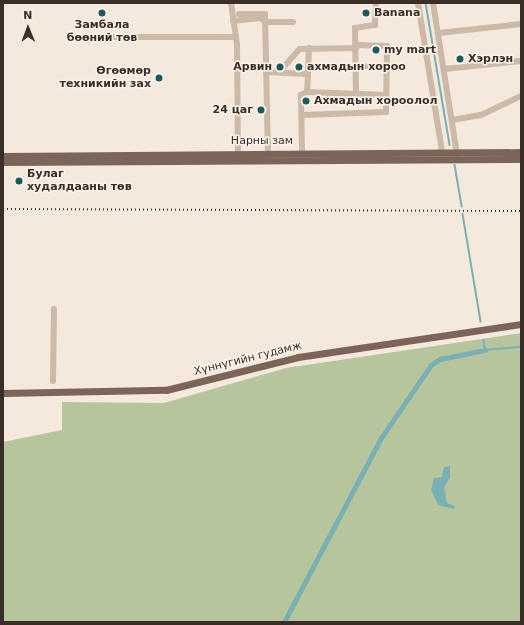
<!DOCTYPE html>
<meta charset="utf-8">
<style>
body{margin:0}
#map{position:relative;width:524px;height:625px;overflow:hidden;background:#f4e9dc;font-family:"DejaVu Sans",sans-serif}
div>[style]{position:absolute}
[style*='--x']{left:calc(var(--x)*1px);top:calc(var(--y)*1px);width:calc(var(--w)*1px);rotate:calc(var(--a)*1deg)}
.green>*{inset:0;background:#b6c59b}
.water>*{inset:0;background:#79b0b4}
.stream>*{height:1.5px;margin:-0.75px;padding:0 0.75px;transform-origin:0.75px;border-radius:0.75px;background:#79b0b4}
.canal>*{height:4.5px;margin:-2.25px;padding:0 2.25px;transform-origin:2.25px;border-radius:2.25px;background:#79b0b4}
.minor>*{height:6px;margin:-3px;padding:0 3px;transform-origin:3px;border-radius:3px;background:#cdb9a7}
.major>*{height:7px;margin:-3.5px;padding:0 3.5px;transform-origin:3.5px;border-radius:3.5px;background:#7c6558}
.rail>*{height:1.5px;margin-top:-0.75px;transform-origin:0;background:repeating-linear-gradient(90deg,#392e28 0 1px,transparent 0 4px)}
.dots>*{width:11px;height:11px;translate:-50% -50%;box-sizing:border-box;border:2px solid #fbf3e9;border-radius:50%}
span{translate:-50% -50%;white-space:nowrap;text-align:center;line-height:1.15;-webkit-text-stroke:3px #fbf3e9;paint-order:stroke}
.poi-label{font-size:11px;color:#392e28;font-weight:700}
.left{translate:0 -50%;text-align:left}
.right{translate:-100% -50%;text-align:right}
.street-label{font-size:11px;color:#392e28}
.frame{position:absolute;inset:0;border:4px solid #392e28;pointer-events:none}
.north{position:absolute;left:8px;top:8px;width:40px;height:40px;-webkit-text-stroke:3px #fbf3e9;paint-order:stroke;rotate:359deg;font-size:11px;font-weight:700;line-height:16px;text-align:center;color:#392e28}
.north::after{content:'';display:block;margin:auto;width:14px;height:18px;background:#392e28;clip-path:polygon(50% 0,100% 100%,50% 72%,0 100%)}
</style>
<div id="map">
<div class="green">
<i style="clip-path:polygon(521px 333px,521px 622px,3px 622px,3px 442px,62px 430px,62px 402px,164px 403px,286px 368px)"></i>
</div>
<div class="water">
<i style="clip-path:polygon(450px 466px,450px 478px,444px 487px,447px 503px,455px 506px,454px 509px,438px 505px,431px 490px,434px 478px,442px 477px,444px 467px)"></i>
</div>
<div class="stream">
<i style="--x:426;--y:3;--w:144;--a:80.4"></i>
<i style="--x:455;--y:165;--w:42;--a:80.3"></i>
<i style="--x:463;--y:214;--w:109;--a:80.5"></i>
<i style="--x:484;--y:340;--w:10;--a:84"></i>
<i style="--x:485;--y:350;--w:36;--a:-5"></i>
</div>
<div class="canal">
<i style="--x:284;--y:622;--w:208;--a:-62.2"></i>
<i style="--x:381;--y:438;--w:88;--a:-55.6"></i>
<i style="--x:431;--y:365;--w:11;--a:-34"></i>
<i style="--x:440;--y:359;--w:46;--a:-11.3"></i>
</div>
<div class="minor">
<i style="--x:231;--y:3;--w:41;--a:81.7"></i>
<i style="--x:237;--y:44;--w:108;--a:89.5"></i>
<i style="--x:418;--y:3;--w:151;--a:80.8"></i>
<i style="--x:433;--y:3;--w:154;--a:81"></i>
<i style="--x:239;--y:14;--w:26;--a:0"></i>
<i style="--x:265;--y:14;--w:138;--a:88.8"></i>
<i style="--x:233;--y:21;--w:28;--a:-6"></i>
<i style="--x:261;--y:18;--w:6;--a:45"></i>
<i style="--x:265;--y:22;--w:28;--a:0"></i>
<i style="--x:439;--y:33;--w:82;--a:-6.3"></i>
<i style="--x:109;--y:37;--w:127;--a:0"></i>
<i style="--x:356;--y:66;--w:31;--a:0"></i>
<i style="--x:444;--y:69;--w:77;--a:-5.9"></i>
<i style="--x:266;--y:72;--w:42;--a:2.7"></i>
<i style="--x:308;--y:74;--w:18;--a:93"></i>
<i style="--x:307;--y:92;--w:7;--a:153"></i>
<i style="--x:301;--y:95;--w:57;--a:89"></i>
<i style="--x:279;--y:72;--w:31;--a:-48"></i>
<i style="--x:300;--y:49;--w:56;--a:-1"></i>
<i style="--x:308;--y:74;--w:26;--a:-88"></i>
<i style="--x:307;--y:92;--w:79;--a:2.2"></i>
<i style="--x:356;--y:93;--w:65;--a:-90.9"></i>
<i style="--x:355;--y:28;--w:20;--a:-9"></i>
<i style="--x:375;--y:25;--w:22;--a:-87"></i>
<i style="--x:302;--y:115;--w:84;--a:-2"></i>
<i style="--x:386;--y:112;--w:66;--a:-89.1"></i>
<i style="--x:387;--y:46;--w:31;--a:-178"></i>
<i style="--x:452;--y:120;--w:29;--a:-10"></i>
<i style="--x:481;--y:115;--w:44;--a:-25.4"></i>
<i style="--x:53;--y:381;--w:72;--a:-89.2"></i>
</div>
<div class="major">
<i style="--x:3;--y:156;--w:518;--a:-0.44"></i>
<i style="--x:3;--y:162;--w:518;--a:-0.33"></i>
<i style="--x:3;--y:393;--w:163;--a:-1.1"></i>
<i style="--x:166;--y:390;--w:136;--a:-14"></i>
<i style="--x:298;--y:357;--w:225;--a:-8.4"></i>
</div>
<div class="rail">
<i style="--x:3;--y:209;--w:518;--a:0.22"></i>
</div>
<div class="dots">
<i style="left:102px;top:13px;background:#1a595e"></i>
<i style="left:366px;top:13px;background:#1a595e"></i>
<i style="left:376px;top:50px;background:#1a595e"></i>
<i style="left:460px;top:59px;background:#1a595e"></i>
<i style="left:280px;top:67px;background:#1a595e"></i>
<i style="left:299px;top:67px;background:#1a595e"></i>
<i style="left:159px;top:78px;background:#1a595e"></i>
<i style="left:306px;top:101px;background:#1a595e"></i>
<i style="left:261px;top:110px;background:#1a595e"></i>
<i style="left:19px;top:181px;background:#1a595e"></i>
</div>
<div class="poi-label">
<span class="left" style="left:374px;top:13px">Banana</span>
<span style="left:102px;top:32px">Замбала<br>бөөний төв</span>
<span class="left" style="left:384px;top:50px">my mart</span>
<span class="left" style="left:468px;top:59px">Хэрлэн</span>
<span class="right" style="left:272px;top:67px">Арвин</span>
<span class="left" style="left:307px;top:67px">ахмадын хороо</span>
<span class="right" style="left:151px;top:78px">Өгөөмөр<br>техникийн зах</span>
<span class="left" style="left:314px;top:101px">Ахмадын хороолол</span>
<span class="right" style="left:253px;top:110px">24 цаг</span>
<span class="left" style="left:27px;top:181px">Булаг<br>худалдааны төв</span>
</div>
<div class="street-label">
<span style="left:262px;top:141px">Нарны зам</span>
<span style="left:248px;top:359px;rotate:-14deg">Хүннүгийн гудамж</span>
</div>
<div class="frame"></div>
<div class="north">N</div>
</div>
